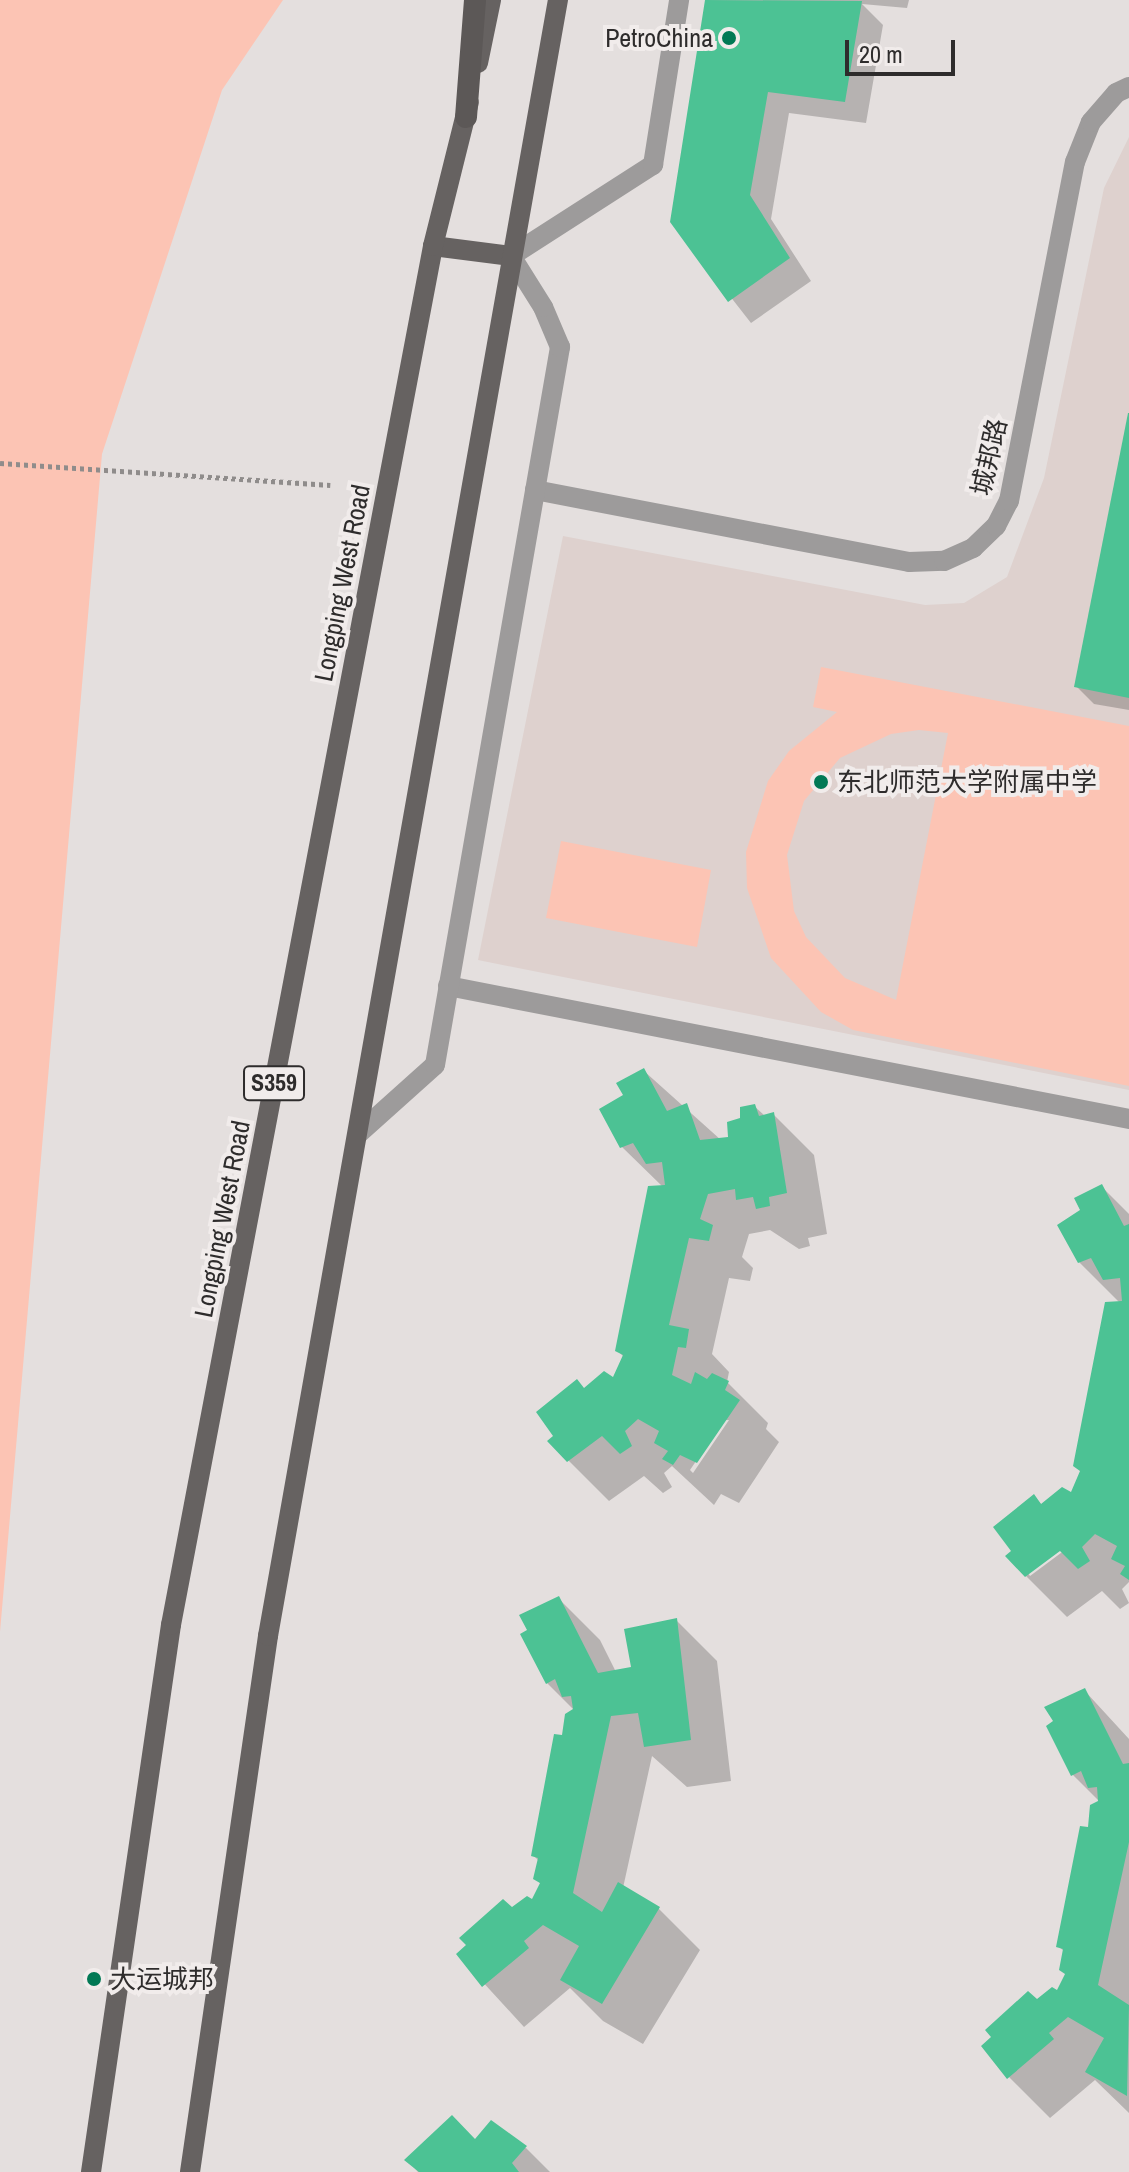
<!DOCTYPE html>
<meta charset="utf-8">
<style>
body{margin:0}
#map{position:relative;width:1129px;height:2172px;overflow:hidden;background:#e4dfde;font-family:"Archivo Narrow","Noto Sans SC",sans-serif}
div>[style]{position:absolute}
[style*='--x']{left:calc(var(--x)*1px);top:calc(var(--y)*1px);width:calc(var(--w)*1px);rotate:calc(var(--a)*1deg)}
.built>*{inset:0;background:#ded1ce}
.green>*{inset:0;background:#fcc4b4}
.shadow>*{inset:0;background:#0003}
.building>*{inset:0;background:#4cc294}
.path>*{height:5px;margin-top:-2.5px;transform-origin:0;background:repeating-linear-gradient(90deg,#8f8c8b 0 4px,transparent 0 8px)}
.service>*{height:20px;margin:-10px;padding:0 10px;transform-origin:10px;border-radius:10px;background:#9d9b9b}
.tertiary>*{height:20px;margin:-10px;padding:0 10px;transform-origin:10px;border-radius:10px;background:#9d9b9b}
.primary>*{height:20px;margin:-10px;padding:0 10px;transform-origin:10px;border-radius:10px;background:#666261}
.trunk>*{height:22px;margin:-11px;padding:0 11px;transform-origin:11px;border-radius:11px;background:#5c5857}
.dots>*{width:22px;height:22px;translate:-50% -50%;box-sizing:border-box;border:4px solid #f1eceb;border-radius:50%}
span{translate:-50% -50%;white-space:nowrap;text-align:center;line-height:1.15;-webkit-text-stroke:8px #f1eceb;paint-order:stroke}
.shield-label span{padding:2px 6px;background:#f1eceb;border:2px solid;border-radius:6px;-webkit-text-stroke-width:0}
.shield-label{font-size:24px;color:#2e2c2c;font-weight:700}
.poi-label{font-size:26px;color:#2e2c2c}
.right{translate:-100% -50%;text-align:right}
.left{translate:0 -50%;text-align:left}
.street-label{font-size:26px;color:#2e2c2c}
.scale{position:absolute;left:845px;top:40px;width:110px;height:36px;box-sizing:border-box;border:4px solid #2e2c2c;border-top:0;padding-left:10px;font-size:24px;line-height:28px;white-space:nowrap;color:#2e2c2c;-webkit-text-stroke:6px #f1eceb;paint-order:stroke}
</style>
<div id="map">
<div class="built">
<i style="clip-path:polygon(1129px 137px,1129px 1090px,478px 960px,563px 536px,925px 605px,964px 603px,1007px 577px,1044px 478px,1104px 188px)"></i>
</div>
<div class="green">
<i style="clip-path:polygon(0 0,283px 0,222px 90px,102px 454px,0 1632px)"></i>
<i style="clip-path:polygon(evenodd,821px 667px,1129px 726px,1129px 1086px,853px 1030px,821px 1012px,771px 958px,747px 888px,746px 852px,768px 781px,789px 751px,837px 712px,813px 707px,821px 667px,919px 730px,948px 733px,896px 1000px,845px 978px,806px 937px,794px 911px,787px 855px,804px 801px,840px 758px,891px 734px,919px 730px)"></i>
<i style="clip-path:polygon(561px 841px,711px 870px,697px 947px,546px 918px)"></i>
</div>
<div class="shadow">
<i style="clip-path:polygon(707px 0,909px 0,907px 8px,862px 4px,883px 25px,866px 123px,789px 113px,771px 219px,811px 281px,751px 323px,672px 222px)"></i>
<i style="clip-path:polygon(1129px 416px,1129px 710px,1094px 704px,1076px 686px)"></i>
<i style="clip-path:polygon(evenodd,644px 1071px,721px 1140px,731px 1139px,754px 1106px,765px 1116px,773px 1114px,814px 1155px,827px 1234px,808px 1238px,810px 1246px,799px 1249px,770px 1230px,749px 1234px,742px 1257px,753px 1268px,750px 1281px,729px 1278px,712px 1354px,729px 1372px,727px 1382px,768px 1423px,766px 1429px,779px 1442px,739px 1503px,721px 1494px,714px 1505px,672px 1466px,664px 1473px,672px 1487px,663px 1493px,644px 1476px,609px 1501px,568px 1460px,585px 1390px,614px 1380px,624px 1357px,617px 1350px,663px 1187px,622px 1147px,625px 1095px,644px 1071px,724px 1420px,729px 1420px,693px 1473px,690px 1470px,724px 1420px)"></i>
<i style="clip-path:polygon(evenodd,1101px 1186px,1129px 1214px,1129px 1582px,1122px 1589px,1129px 1603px,1120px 1609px,1102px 1591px,1067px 1617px,1026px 1576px,1013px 1552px,1034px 1496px,1042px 1505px,1072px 1495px,1082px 1473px,1120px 1303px,1079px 1262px,1082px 1211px,1101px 1186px,1067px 1544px,1069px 1547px,1030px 1576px,1028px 1573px,1067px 1544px)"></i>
<i style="clip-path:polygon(559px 1599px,600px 1640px,616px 1672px,633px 1669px,676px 1620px,717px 1661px,731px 1781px,687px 1787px,652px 1756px,623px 1888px,659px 1909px,700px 1950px,643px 2044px,603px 2021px,570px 1988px,524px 2027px,458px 1955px,511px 1910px,533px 1902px,541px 1884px,535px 1878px,539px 1861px,533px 1855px,575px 1711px,547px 1683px)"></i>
<i style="clip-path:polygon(1084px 1690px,1129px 1739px,1129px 2113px,1095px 2080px,1050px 2118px,1009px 2077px,1037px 2002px,1058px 1993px,1067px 1976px,1065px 1952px,1058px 1946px,1100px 1802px,1073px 1775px)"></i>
<i style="clip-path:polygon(475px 2141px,526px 2148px,550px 2172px,418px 2172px,407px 2160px)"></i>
</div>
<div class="building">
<i style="clip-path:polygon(705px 0,862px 1px,845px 102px,768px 92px,750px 195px,790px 258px,728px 302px,670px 222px)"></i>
<i style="clip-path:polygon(1128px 413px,1129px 413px,1129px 698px,1074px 687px)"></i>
<i style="clip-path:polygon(644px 1068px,667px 1111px,687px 1103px,700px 1140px,728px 1137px,727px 1122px,740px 1118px,740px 1107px,755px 1104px,759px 1116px,774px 1112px,787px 1193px,769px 1197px,770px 1206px,756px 1209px,753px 1197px,736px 1200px,735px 1189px,708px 1194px,700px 1219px,713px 1225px,709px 1241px,689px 1238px,669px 1325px,689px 1329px,686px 1348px,678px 1347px,672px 1375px,691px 1384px,695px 1372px,707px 1379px,712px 1373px,729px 1381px,725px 1390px,740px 1400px,697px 1463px,680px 1455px,673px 1465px,662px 1459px,668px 1451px,654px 1443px,659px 1431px,638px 1419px,625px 1431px,632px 1446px,620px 1454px,602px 1436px,567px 1462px,547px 1441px,553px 1436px,536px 1412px,577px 1379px,584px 1388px,604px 1371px,613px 1377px,623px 1355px,615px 1351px,648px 1186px,665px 1185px,662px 1162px,646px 1164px,633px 1143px,620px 1148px,599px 1109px,623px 1095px,616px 1083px)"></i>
<i style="clip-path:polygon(1102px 1184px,1124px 1226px,1129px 1224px,1129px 1580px,1120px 1574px,1125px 1566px,1111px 1559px,1117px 1546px,1095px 1534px,1082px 1547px,1090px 1561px,1078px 1569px,1060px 1551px,1025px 1577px,1005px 1556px,1011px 1551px,993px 1527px,1034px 1494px,1041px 1504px,1062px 1487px,1071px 1492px,1080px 1471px,1073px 1466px,1105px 1302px,1122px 1301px,1120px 1278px,1103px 1280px,1091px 1258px,1078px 1263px,1057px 1225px,1080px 1210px,1074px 1198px)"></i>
<i style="clip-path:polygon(559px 1596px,598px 1673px,631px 1667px,624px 1629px,677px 1618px,691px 1740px,644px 1747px,638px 1713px,611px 1716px,573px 1893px,602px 1912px,618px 1882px,660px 1907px,602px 2004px,560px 1980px,579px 1946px,543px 1925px,524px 1941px,529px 1948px,482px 1987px,456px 1954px,466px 1945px,459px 1938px,503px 1899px,512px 1907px,527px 1896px,532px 1899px,540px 1883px,533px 1879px,538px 1858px,531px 1856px,554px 1734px,562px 1735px,565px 1714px,573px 1709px,571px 1696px,562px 1697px,555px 1679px,546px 1684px,520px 1634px,527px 1630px,519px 1615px)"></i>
<i style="clip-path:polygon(1085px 1688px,1123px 1764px,1129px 1763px,1129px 1842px,1098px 1985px,1129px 2005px,1127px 2096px,1085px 2072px,1104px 2038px,1068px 2017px,1049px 2033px,1054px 2039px,1007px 2079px,981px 2046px,991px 2037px,985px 2030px,1028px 1991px,1037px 1999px,1052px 1987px,1057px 1990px,1065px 1974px,1059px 1970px,1063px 1949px,1056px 1947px,1080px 1826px,1088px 1827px,1090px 1805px,1098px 1801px,1097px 1787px,1088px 1788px,1081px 1771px,1071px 1776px,1046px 1726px,1053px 1721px,1044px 1707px)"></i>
<i style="clip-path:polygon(452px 2115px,475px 2139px,491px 2120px,527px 2146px,512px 2163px,519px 2172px,419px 2172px,404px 2160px)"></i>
</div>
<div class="path">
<i style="--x:0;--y:463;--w:331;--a:3.8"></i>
</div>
<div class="service">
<i style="--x:511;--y:256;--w:169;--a:-32.7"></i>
<i style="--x:653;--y:165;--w:167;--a:-81"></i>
</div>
<div class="tertiary">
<i style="--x:535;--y:490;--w:381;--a:10.9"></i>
<i style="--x:909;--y:562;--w:35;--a:-2"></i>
<i style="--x:944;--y:561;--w:32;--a:-24"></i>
<i style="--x:973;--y:548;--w:32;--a:-44"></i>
<i style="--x:996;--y:526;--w:28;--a:-63"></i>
<i style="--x:1009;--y:501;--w:345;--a:-79"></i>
<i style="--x:1075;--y:162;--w:43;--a:-68.2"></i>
<i style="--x:1091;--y:122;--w:38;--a:-49"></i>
<i style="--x:1116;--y:93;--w:14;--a:-25"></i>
<i style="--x:448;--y:986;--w:694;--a:11.05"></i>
<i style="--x:358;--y:1134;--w:103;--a:-41.9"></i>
<i style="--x:435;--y:1065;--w:729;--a:-80.12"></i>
<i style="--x:560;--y:347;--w:43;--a:-113"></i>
<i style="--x:543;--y:307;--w:60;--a:-122.1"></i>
</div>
<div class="primary">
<i style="--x:478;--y:63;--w:64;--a:-78.3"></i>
<i style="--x:433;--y:246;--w:79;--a:7.3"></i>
<i style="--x:91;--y:2172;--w:553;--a:-81.68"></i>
<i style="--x:171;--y:1625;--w:1404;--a:-79.24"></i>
<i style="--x:433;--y:246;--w:148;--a:-76"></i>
<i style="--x:190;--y:2172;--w:542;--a:-81.72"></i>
<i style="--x:268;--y:1636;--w:1662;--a:-79.95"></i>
</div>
<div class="trunk">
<i style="--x:466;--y:117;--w:117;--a:-85.6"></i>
</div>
<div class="dots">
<i style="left:729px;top:38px;background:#027955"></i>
<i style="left:821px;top:782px;background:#027955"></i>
<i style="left:94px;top:1979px;background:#027955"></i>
</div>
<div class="shield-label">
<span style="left:274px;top:1083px">S359</span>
</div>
<div class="poi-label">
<span class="right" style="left:713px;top:38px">PetroChina</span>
<span class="left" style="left:837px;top:782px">东北师范大学附属中学</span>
<span class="left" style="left:110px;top:1979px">大运城邦</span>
</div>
<div class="street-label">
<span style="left:989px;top:457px;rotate:-77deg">城邦路</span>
<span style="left:342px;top:583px;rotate:-79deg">Longping West Road</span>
<span style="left:222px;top:1219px;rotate:-79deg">Longping West Road</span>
</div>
<div class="scale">20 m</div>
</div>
